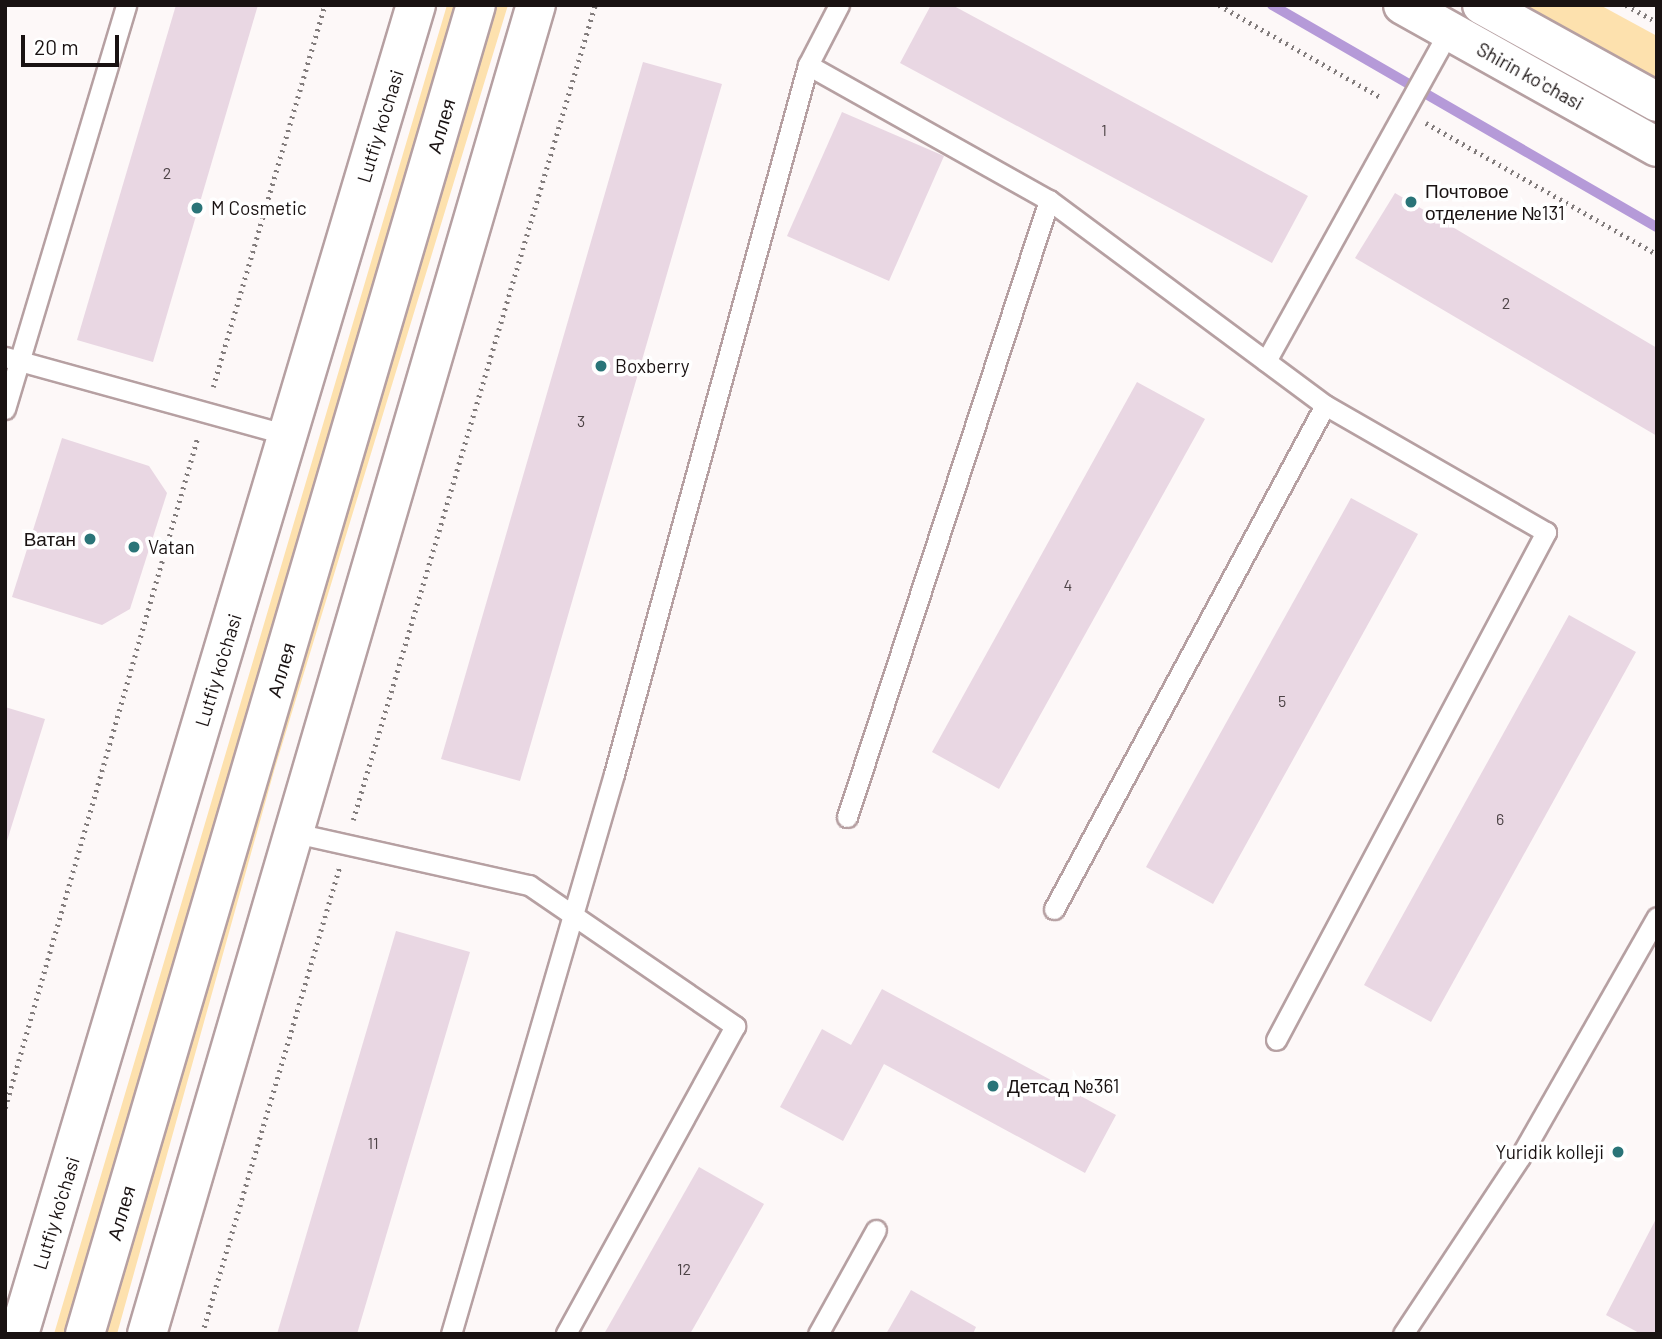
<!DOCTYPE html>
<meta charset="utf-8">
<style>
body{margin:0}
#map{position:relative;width:1662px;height:1339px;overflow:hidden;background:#fdf8f8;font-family:Barlow,sans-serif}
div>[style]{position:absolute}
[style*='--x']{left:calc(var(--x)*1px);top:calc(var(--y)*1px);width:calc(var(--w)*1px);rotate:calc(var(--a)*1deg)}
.green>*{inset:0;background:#fde1ae}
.stream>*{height:10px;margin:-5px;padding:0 5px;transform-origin:5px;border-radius:5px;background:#b59ad8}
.building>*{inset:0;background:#e9d7e3}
.path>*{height:4.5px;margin-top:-2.25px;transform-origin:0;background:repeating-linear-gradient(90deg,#827c7c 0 2px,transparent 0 7px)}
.roads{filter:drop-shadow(2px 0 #b6a0a2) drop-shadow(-2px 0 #b6a0a2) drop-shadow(0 2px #b6a0a2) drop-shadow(0 -2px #b6a0a2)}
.lane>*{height:19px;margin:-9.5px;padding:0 9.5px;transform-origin:9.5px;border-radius:9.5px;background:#fff}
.street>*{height:38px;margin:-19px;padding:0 19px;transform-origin:19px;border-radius:19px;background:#fff}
.secondary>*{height:38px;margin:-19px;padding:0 19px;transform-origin:19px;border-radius:19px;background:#fff}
.dots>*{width:19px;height:19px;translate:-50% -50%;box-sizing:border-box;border:4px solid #fff;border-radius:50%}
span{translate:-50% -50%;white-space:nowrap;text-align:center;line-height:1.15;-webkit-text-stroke:7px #fff;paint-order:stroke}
.number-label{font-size:16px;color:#4d4346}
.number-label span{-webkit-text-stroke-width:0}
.street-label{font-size:19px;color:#191212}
.poi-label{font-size:19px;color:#191212}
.left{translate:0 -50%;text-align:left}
.right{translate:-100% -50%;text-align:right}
.frame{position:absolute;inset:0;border:7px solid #191212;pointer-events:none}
.scale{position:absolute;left:21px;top:35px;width:98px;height:32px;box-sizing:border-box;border:4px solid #191212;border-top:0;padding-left:9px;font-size:21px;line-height:24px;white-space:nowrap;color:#191212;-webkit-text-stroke:5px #fff;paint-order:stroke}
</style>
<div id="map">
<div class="green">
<i style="clip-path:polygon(447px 5px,508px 5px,274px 771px,117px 1334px,54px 1334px)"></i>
<i style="clip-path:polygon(1521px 5px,1600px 5px,1657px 36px,1657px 80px)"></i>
</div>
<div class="stream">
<i style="--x:1272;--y:5;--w:444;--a:30"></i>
</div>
<div class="building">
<i style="clip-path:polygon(176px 5px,258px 5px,153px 362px,77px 340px)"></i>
<i style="clip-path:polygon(931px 5px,952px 5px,1308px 196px,1272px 263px,900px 63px)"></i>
<i style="clip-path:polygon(643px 62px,722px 84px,520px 781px,441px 759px)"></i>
<i style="clip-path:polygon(842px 112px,944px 156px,889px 281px,787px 236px)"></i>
<i style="clip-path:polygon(1395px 193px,1657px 348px,1657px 436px,1355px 258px)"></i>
<i style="clip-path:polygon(1137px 382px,1205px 419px,999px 789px,932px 752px)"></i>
<i style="clip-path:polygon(62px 438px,149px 466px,167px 493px,130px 609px,102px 625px,12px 597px)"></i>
<i style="clip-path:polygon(1351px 498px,1418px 534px,1213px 904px,1146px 867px)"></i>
<i style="clip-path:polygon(1569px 615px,1636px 652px,1431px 1022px,1364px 985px)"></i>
<i style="clip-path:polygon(5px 707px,45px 719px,6px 844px,5px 844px)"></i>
<i style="clip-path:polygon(396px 931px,470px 952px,357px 1334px,277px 1334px)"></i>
<i style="clip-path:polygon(882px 989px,1116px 1115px,1085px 1173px,884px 1064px,843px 1141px,780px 1107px,822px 1029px,851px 1045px)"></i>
<i style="clip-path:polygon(699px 1167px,764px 1204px,690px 1334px,604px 1334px)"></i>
<i style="clip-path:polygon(1657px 1217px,1657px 1334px,1641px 1334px,1606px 1315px)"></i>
<i style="clip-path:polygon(911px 1290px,976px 1327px,973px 1334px,886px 1334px)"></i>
</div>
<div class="path">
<i style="--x:1219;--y:5;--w:188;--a:29.7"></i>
<i style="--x:1626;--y:5;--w:35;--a:29"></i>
<i style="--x:1426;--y:123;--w:266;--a:29.6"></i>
<i style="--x:213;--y:387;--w:398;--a:-73.7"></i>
<i style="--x:353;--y:820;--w:850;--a:-73.46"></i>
<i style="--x:5;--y:1108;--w:699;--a:-73.98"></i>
<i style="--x:202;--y:1334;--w:486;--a:-73.6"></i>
</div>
<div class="roads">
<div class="lane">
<i style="--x:808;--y:65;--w:68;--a:-62.7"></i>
<i style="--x:5;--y:357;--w:294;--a:15.4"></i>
<i style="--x:1266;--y:361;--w:377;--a:-61"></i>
<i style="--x:5;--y:409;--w:422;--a:-73.3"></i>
<i style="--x:847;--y:817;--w:649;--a:-71.87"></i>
<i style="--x:291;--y:832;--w:244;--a:12.6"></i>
<i style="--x:529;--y:885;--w:250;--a:34.4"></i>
<i style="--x:735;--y:1026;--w:351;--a:118.8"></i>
<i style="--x:1054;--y:909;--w:572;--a:-61.73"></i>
<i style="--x:451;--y:1334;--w:583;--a:-73.77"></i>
<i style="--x:614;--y:774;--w:735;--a:-74.7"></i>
<i style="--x:808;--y:65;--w:276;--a:29.3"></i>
<i style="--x:1049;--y:200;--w:344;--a:36.6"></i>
<i style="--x:1325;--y:405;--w:255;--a:29.9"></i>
<i style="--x:1546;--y:532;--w:575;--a:117.99"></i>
<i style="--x:818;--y:1334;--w:119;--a:-60.9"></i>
<i style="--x:1403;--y:1334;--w:212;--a:-56.5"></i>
<i style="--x:1520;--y:1157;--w:276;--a:-60.3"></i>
</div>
<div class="street">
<i style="--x:85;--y:1334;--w:1385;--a:-73.61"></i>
</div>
<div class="secondary">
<i style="--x:1403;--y:5;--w:291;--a:29.2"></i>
<i style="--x:1482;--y:5;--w:200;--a:29"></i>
<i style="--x:19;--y:1334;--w:1387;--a:-73.37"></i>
<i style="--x:147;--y:1334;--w:1385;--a:-73.69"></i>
</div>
</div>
<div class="dots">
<i style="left:1411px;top:202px;background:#2a7478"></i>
<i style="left:197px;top:208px;background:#2a7478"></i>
<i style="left:601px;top:366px;background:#2a7478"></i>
<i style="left:90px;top:539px;background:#2a7478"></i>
<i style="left:134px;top:547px;background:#2a7478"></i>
<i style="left:993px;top:1086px;background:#2a7478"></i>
<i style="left:1618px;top:1152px;background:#2a7478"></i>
</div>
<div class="number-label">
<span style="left:1104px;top:130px">1</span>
<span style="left:167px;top:173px">2</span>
<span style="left:1506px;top:303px">2</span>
<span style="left:581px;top:421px">3</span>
<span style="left:1068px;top:585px">4</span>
<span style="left:1282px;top:701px">5</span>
<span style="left:1500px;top:819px">6</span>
<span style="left:373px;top:1143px">11</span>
<span style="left:684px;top:1269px">12</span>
</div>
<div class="street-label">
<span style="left:1530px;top:76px;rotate:29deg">Shirin koʻchasi</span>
<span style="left:380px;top:126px;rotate:-73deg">Lutfiy ko'chasi</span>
<span style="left:441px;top:126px;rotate:-74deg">Аллея</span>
<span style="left:218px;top:670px;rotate:-73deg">Lutfiy ko'chasi</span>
<span style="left:281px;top:670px;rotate:-74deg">Аллея</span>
<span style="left:56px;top:1213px;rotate:-73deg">Lutfiy ko'chasi</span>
<span style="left:121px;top:1213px;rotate:-74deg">Аллея</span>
</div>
<div class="poi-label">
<span class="left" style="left:1425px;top:202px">Почтовое<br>отделение №131</span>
<span class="left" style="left:211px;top:208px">M Cosmetic</span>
<span class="left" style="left:615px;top:366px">Boxberry</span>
<span class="right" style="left:76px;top:539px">Ватан</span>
<span class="left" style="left:148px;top:547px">Vatan</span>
<span class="left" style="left:1007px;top:1086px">Детсад №361</span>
<span class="right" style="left:1604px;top:1152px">Yuridik kolleji</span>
</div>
<div class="frame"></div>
<div class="scale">20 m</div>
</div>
